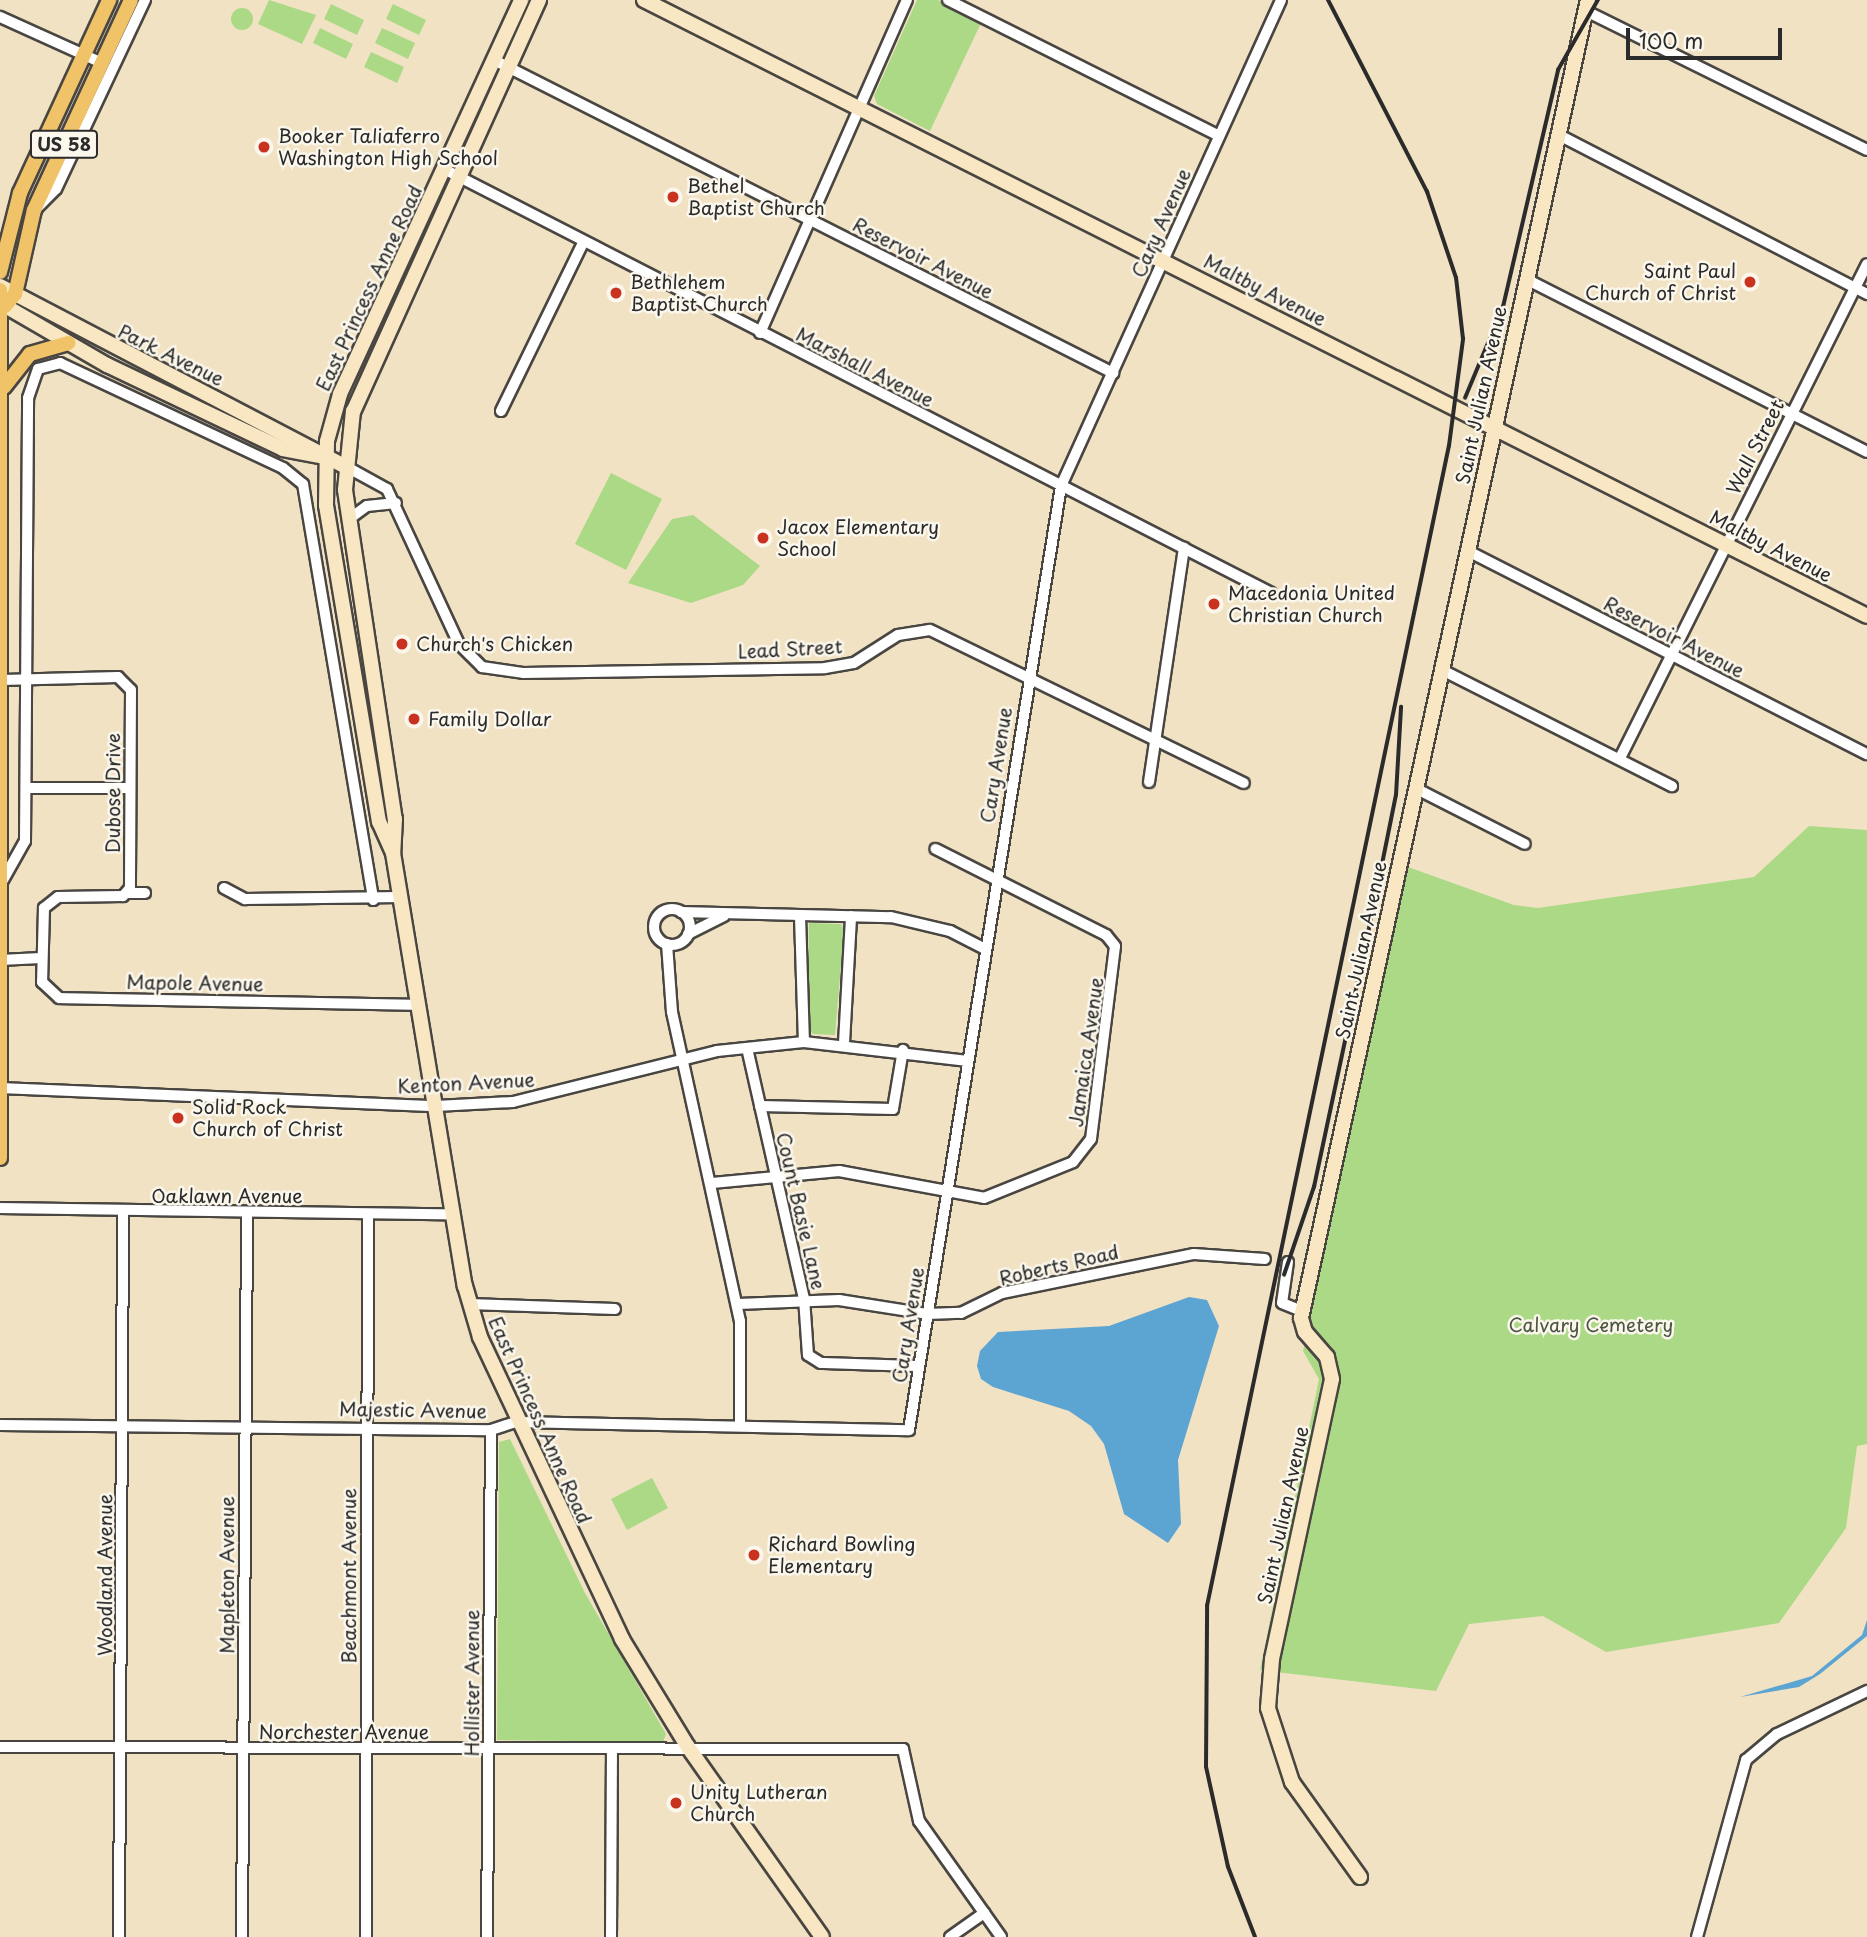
<!DOCTYPE html>
<style>
body{margin:0}
#map{position:relative;width:1867px;height:1937px;overflow:hidden;background:#f1e2c4;font-family:"Playpen Sans",sans-serif}
div>[style]{position:absolute}
[style*='--x']{left:calc(var(--x)*1px);top:calc(var(--y)*1px);width:calc(var(--w)*1px);rotate:calc(var(--a)*1deg)}
.green>*{inset:0;background:#abd986}
.round{border-radius:50%}
.water>*{inset:0;background:#5ca5d3}
.roads{filter:drop-shadow(2px 0 #494642) drop-shadow(-2px 0 #494642) drop-shadow(0 2px #494642) drop-shadow(0 -2px #494642)}
.street>*{height:10px;margin:-5px;padding:0 5px;transform-origin:5px;border-radius:5px;background:#fff}
.street>.ring{margin:-5px;padding:0;box-sizing:content-box;background:none;border:10px solid #fff;border-radius:50%}
.secondary>*{height:14px;margin:-7px;padding:0 7px;transform-origin:7px;border-radius:7px;background:#f9e7c3}
.primary>*{height:14px;margin:-7px;padding:0 7px;transform-origin:7px;border-radius:7px;background:#f1c369}
.rail>*{height:3.5px;margin:-1.75px;padding:0 1.75px;transform-origin:1.75px;border-radius:1.75px;background:#2b2b2b}
.dots>*{width:19px;height:19px;translate:-50% -50%;box-sizing:border-box;border:4px solid #fbf7ec;border-radius:50%}
span{translate:-50% -50%;white-space:nowrap;text-align:center;line-height:1.15;-webkit-text-stroke:5px #fbf7ec;paint-order:stroke}
.shield-label span{padding:2px 5px;background:#fbf7ec;border:2px solid;border-radius:5px;-webkit-text-stroke-width:0}
.shield-label{font-size:18px;color:#2b2b2b;font-weight:700}
.poi-label{font-size:19px;color:#2b2b2b}
.left{translate:0 -50%;text-align:left}
.right{translate:-100% -50%;text-align:right}
.street-label{font-size:19px;color:#2b2b2b}
.park-label{font-size:19px;color:#4b5642}
.scale{position:absolute;left:1626px;top:28px;width:156px;height:32px;box-sizing:border-box;border:4px solid #2b2b2b;border-top:0;padding-left:9px;font-size:21px;line-height:24px;white-space:nowrap;color:#2b2b2b;-webkit-text-stroke:5px #fbf7ec;paint-order:stroke}
</style>
<div id="map">
<div class="green">
<i style="clip-path:polygon(269px 0,316px 15px,302px 44px,258px 24px)"></i>
<i style="clip-path:polygon(917px 0,938px 0,981px 23px,930px 131px,877px 104px,874px 96px)"></i>
<i style="clip-path:polygon(331px 4px,364px 20px,357px 35px,324px 19px)"></i>
<i style="clip-path:polygon(393px 4px,426px 20px,419px 35px,386px 19px)"></i>
<i class="round" style="left:231px;top:8px;width:22px;height:22px"></i>
<i style="clip-path:polygon(320px 28px,353px 44px,346px 59px,313px 43px)"></i>
<i style="clip-path:polygon(382px 28px,415px 43px,408px 59px,375px 43px)"></i>
<i style="clip-path:polygon(371px 52px,404px 67px,397px 83px,364px 67px)"></i>
<i style="clip-path:polygon(611px 473px,662px 499px,626px 570px,575px 544px)"></i>
<i style="clip-path:polygon(693px 515px,760px 566px,743px 585px,691px 603px,628px 583px,672px 519px)"></i>
<i style="clip-path:polygon(1809px 826px,1867px 830px,1867px 1444px,1857px 1446px,1846px 1528px,1779px 1623px,1606px 1652px,1543px 1616px,1469px 1624px,1436px 1691px,1260px 1670px,1319px 1379px,1303px 1351px,1408px 867px,1514px 905px,1538px 908px,1754px 877px)"></i>
<i style="clip-path:polygon(809px 923px,841px 924px,844px 930px,835px 1035px,813px 1034px,807px 1027px)"></i>
<i style="clip-path:polygon(510px 1439px,585px 1593px,666px 1734px,663px 1742px,497px 1740px,499px 1442px)"></i>
<i style="clip-path:polygon(652px 1478px,668px 1508px,627px 1530px,611px 1499px)"></i>
</div>
<div class="water">
<i style="clip-path:polygon(1189px 1297px,1207px 1300px,1219px 1326px,1178px 1460px,1181px 1524px,1168px 1543px,1124px 1514px,1104px 1444px,1091px 1426px,1069px 1411px,993px 1387px,981px 1379px,977px 1366px,980px 1351px,998px 1332px,1109px 1326px)"></i>
<i style="clip-path:polygon(1867px 1620px,1867px 1636px,1820px 1674px,1799px 1687px,1740px 1697px,1812px 1676px,1862px 1635px)"></i>
</div>
<div class="roads">
<div class="street">
<i style="--x:948;--y:0;--w:303;--a:26.6"></i>
<i style="--x:1586;--y:11;--w:313;--a:26.3"></i>
<i style="--x:0;--y:17;--w:112;--a:24.3"></i>
<i style="--x:494;--y:60;--w:694;--a:26.82"></i>
<i style="--x:1559;--y:135;--w:347;--a:27.3"></i>
<i style="--x:444;--y:169;--w:929;--a:27.14"></i>
<i style="--x:38;--y:207;--w:25;--a:-45"></i>
<i style="--x:56;--y:189;--w:209;--a:-64.8"></i>
<i style="--x:1526;--y:279;--w:382;--a:26.9"></i>
<i style="--x:760;--y:333;--w:364;--a:-66.2"></i>
<i style="--x:501;--y:411;--w:187;--a:-64"></i>
<i style="--x:345;--y:466;--w:48;--a:28.7"></i>
<i style="--x:387;--y:489;--w:171;--a:65.1"></i>
<i style="--x:459;--y:644;--w:33;--a:45"></i>
<i style="--x:482;--y:667;--w:41;--a:8.3"></i>
<i style="--x:523;--y:673;--w:302;--a:-0.9"></i>
<i style="--x:825;--y:668;--w:29;--a:-10"></i>
<i style="--x:854;--y:663;--w:52;--a:-32.5"></i>
<i style="--x:898;--y:635;--w:32;--a:-9"></i>
<i style="--x:930;--y:630;--w:349;--a:26"></i>
<i style="--x:349;--y:519;--w:22;--a:-36"></i>
<i style="--x:367;--y:506;--w:29;--a:-6"></i>
<i style="--x:1466;--y:550;--w:450;--a:27"></i>
<i style="--x:1440;--y:669;--w:260;--a:26.8"></i>
<i style="--x:2;--y:680;--w:116;--a:-1.5"></i>
<i style="--x:118;--y:677;--w:18;--a:45"></i>
<i style="--x:131;--y:690;--w:198;--a:90.3"></i>
<i style="--x:130;--y:888;--w:11;--a:131"></i>
<i style="--x:123;--y:896;--w:65;--a:179.1"></i>
<i style="--x:58;--y:897;--w:18;--a:142"></i>
<i style="--x:44;--y:908;--w:74;--a:91.5"></i>
<i style="--x:42;--y:982;--w:23;--a:43"></i>
<i style="--x:59;--y:998;--w:361;--a:1.1"></i>
<i style="--x:1620;--y:758;--w:552;--a:-63.43"></i>
<i style="--x:1149;--y:782;--w:237;--a:-81.5"></i>
<i style="--x:27;--y:788;--w:103;--a:0"></i>
<i style="--x:1415;--y:788;--w:123;--a:27"></i>
<i style="--x:3;--y:880;--w:45;--a:-60.6"></i>
<i style="--x:25;--y:841;--w:443;--a:-89.6"></i>
<i style="--x:28;--y:398;--w:31;--a:-71"></i>
<i style="--x:38;--y:369;--w:23;--a:-15"></i>
<i style="--x:60;--y:363;--w:246;--a:25.2"></i>
<i style="--x:283;--y:468;--w:26;--a:39"></i>
<i style="--x:303;--y:484;--w:422;--a:80.4"></i>
<i style="--x:224;--y:888;--w:24;--a:28"></i>
<i style="--x:245;--y:899;--w:156;--a:-0.7"></i>
<i style="--x:128;--y:893;--w:17;--a:0"></i>
<i class="ring" style="left:654px;top:909px;width:26px;height:26px"></i>
<i style="--x:681;--y:912;--w:210;--a:1.4"></i>
<i style="--x:891;--y:917;--w:61;--a:13.3"></i>
<i style="--x:950;--y:931;--w:39;--a:27"></i>
<i style="--x:800;--y:916;--w:126;--a:88.2"></i>
<i style="--x:688;--y:934;--w:40;--a:-26.6"></i>
<i style="--x:667;--y:944;--w:68;--a:85.8"></i>
<i style="--x:672;--y:1012;--w:316;--a:77.6"></i>
<i style="--x:740;--y:1321;--w:104;--a:90"></i>
<i style="--x:0;--y:960;--w:41;--a:-2.8"></i>
<i style="--x:844;--y:1043;--w:127;--a:-86.8"></i>
<i style="--x:747;--y:1048;--w:256;--a:77.2"></i>
<i style="--x:804;--y:1298;--w:57;--a:86"></i>
<i style="--x:808;--y:1355;--w:15;--a:32"></i>
<i style="--x:821;--y:1363;--w:97;--a:1.8"></i>
<i style="--x:0;--y:1088;--w:436;--a:2.4"></i>
<i style="--x:436;--y:1106;--w:77;--a:-3"></i>
<i style="--x:513;--y:1102;--w:210;--a:-14"></i>
<i style="--x:717;--y:1051;--w:87;--a:-5.9"></i>
<i style="--x:804;--y:1042;--w:165;--a:6.6"></i>
<i style="--x:760;--y:1106;--w:133;--a:1.3"></i>
<i style="--x:893;--y:1109;--w:60;--a:-80.4"></i>
<i style="--x:712;--y:1183;--w:128;--a:-5.4"></i>
<i style="--x:839;--y:1171;--w:147;--a:10.5"></i>
<i style="--x:984;--y:1198;--w:96;--a:-22"></i>
<i style="--x:1073;--y:1162;--w:29;--a:-52"></i>
<i style="--x:1091;--y:1139;--w:194;--a:-82.9"></i>
<i style="--x:1115;--y:946;--w:14;--a:-129"></i>
<i style="--x:1106;--y:935;--w:191;--a:-153.2"></i>
<i style="--x:0;--y:1208;--w:453;--a:0.8"></i>
<i style="--x:1288;--y:1262;--w:41;--a:98.3"></i>
<i style="--x:1282;--y:1303;--w:22;--a:22"></i>
<i style="--x:469;--y:1304;--w:146;--a:2"></i>
<i style="--x:738;--y:1304;--w:101;--a:-2.3"></i>
<i style="--x:839;--y:1300;--w:89;--a:9"></i>
<i style="--x:927;--y:1314;--w:34;--a:-2"></i>
<i style="--x:961;--y:1313;--w:46;--a:-26"></i>
<i style="--x:1002;--y:1293;--w:196;--a:-11.5"></i>
<i style="--x:1194;--y:1254;--w:71;--a:4"></i>
<i style="--x:0;--y:1425;--w:491;--a:0.6"></i>
<i style="--x:491;--y:1430;--w:26;--a:-18"></i>
<i style="--x:516;--y:1422;--w:393;--a:1.2"></i>
<i style="--x:909;--y:1430;--w:956;--a:-80.85"></i>
<i style="--x:1061;--y:486;--w:533;--a:-65.64"></i>
<i style="--x:0;--y:1747;--w:903;--a:0.13"></i>
<i style="--x:903;--y:1749;--w:74;--a:77.5"></i>
<i style="--x:919;--y:1821;--w:142;--a:54.7"></i>
<i style="--x:119;--y:1937;--w:724;--a:-89.68"></i>
<i style="--x:242;--y:1937;--w:723;--a:-89.6"></i>
<i style="--x:366;--y:1937;--w:723;--a:-89.84"></i>
<i style="--x:487;--y:1937;--w:507;--a:-89.55"></i>
<i style="--x:611;--y:1937;--w:187;--a:-89.7"></i>
<i style="--x:950;--y:1937;--w:42;--a:-35.2"></i>
<i style="--x:1697;--y:1937;--w:184;--a:-74.5"></i>
<i style="--x:1746;--y:1760;--w:40;--a:-40"></i>
<i style="--x:1777;--y:1734;--w:100;--a:-25.5"></i>
</div>
<div class="secondary">
<i style="--x:539;--y:0;--w:451;--a:114.3"></i>
<i style="--x:353;--y:411;--w:79;--a:95.8"></i>
<i style="--x:345;--y:490;--w:333;--a:81.4"></i>
<i style="--x:395;--y:819;--w:34;--a:93"></i>
<i style="--x:393;--y:853;--w:439;--a:80.6"></i>
<i style="--x:465;--y:1286;--w:53;--a:73.6"></i>
<i style="--x:480;--y:1337;--w:334;--a:64.8"></i>
<i style="--x:622;--y:1639;--w:127;--a:58.6"></i>
<i style="--x:688;--y:1747;--w:232;--a:54.8"></i>
<i style="--x:644;--y:0;--w:1369;--a:26.73"></i>
<i style="--x:0;--y:286;--w:389;--a:27.6"></i>
<i style="--x:0;--y:303;--w:124;--a:30.1"></i>
<i style="--x:107;--y:365;--w:195;--a:25.5"></i>
<i style="--x:283;--y:449;--w:43;--a:10.8"></i>
<i style="--x:393;--y:853;--w:34;--a:-114"></i>
<i style="--x:379;--y:822;--w:321;--a:-99.5"></i>
<i style="--x:326;--y:505;--w:64;--a:-89.1"></i>
<i style="--x:327;--y:441;--w:49;--a:-74.5"></i>
<i style="--x:340;--y:394;--w:434;--a:-65.3"></i>
<i style="--x:1360;--y:1877;--w:117;--a:-125.6"></i>
<i style="--x:1292;--y:1782;--w:78;--a:-108"></i>
<i style="--x:1268;--y:1708;--w:49;--a:-85.3"></i>
<i style="--x:1272;--y:1659;--w:286;--a:-77.9"></i>
<i style="--x:1332;--y:1379;--w:23;--a:-103"></i>
<i style="--x:1327;--y:1357;--w:33;--a:-131"></i>
<i style="--x:1305;--y:1332;--w:15;--a:-106"></i>
<i style="--x:1301;--y:1318;--w:1349;--a:-77.72"></i>
</div>
<div class="primary">
<i style="--x:0;--y:272;--w:81;--a:-75.8"></i>
<i style="--x:20;--y:193;--w:213;--a:-65.2"></i>
<i style="--x:0;--y:290;--w:868;--a:90"></i>
<i style="--x:5;--y:306;--w:16;--a:-50"></i>
<i style="--x:15;--y:294;--w:86;--a:-77.3"></i>
<i style="--x:34;--y:210;--w:231;--a:-65.2"></i>
<i style="--x:4;--y:387;--w:42;--a:-51.8"></i>
<i style="--x:30;--y:354;--w:40;--a:-16"></i>
</div>
</div>
<div class="rail">
<i style="--x:1465;--y:398;--w:99;--a:-67.3"></i>
<i style="--x:1503;--y:307;--w:243;--a:-76.9"></i>
<i style="--x:1558;--y:70;--w:81;--a:-60.3"></i>
<i style="--x:1284;--y:1275;--w:93;--a:-71.2"></i>
<i style="--x:1314;--y:1187;--w:289;--a:-78"></i>
<i style="--x:1374;--y:904;--w:111;--a:-78.6"></i>
<i style="--x:1396;--y:795;--w:88;--a:-86.7"></i>
<i style="--x:1255;--y:1937;--w:75;--a:-111.1"></i>
<i style="--x:1228;--y:1867;--w:102;--a:-102.4"></i>
<i style="--x:1206;--y:1767;--w:161;--a:-89.6"></i>
<i style="--x:1207;--y:1606;--w:1185;--a:-78.22"></i>
<i style="--x:1449;--y:446;--w:108;--a:-82.5"></i>
<i style="--x:1463;--y:339;--w:61;--a:-96.5"></i>
<i style="--x:1456;--y:278;--w:91;--a:-108.6"></i>
<i style="--x:1427;--y:192;--w:216;--a:-117.3"></i>
</div>
<div class="dots">
<i style="left:264px;top:147px;background:#c8321e"></i>
<i style="left:673px;top:197px;background:#c8321e"></i>
<i style="left:1750px;top:282px;background:#c8321e"></i>
<i style="left:616px;top:293px;background:#c8321e"></i>
<i style="left:763px;top:538px;background:#c8321e"></i>
<i style="left:1214px;top:604px;background:#c8321e"></i>
<i style="left:402px;top:644px;background:#c8321e"></i>
<i style="left:414px;top:719px;background:#c8321e"></i>
<i style="left:178px;top:1118px;background:#c8321e"></i>
<i style="left:754px;top:1555px;background:#c8321e"></i>
<i style="left:676px;top:1803px;background:#c8321e"></i>
</div>
<div class="shield-label">
<span style="left:64px;top:144px">US 58</span>
</div>
<div class="poi-label">
<span class="left" style="left:278px;top:147px">Booker Taliaferro<br>Washington High School</span>
<span class="left" style="left:687px;top:197px">Bethel<br>Baptist Church</span>
<span class="right" style="left:1736px;top:282px">Saint Paul<br>Church of Christ</span>
<span class="left" style="left:630px;top:293px">Bethlehem<br>Baptist Church</span>
<span class="left" style="left:777px;top:538px">Jacox Elementary<br>School</span>
<span class="left" style="left:1228px;top:604px">Macedonia United<br>Christian Church</span>
<span class="left" style="left:416px;top:644px">Church's Chicken</span>
<span class="left" style="left:428px;top:719px">Family Dollar</span>
<span class="left" style="left:192px;top:1118px">Solid Rock<br>Church of Christ</span>
<span class="left" style="left:768px;top:1555px">Richard Bowling<br>Elementary</span>
<span class="left" style="left:690px;top:1803px">Unity Lutheran<br>Church</span>
</div>
<div class="street-label">
<span style="left:1161px;top:223px;rotate:-66deg">Cary Avenue</span>
<span style="left:923px;top:258px;rotate:27deg">Reservoir Avenue</span>
<span style="left:369px;top:288px;rotate:-65deg">East Princess Anne Road</span>
<span style="left:1265px;top:290px;rotate:27deg">Maltby Avenue</span>
<span style="left:171px;top:355px;rotate:26deg">Park Avenue</span>
<span style="left:865px;top:367px;rotate:27deg">Marshall Avenue</span>
<span style="left:1481px;top:395px;rotate:-78deg">Saint Julian Avenue</span>
<span style="left:1755px;top:447px;rotate:-63deg">Wall Street</span>
<span style="left:1771px;top:546px;rotate:27deg">Maltby Avenue</span>
<span style="left:1674px;top:637px;rotate:27deg">Reservoir Avenue</span>
<span style="left:790px;top:649px;rotate:-3deg">Lead Street</span>
<span style="left:996px;top:765px;rotate:-81deg">Cary Avenue</span>
<span style="left:113px;top:793px;rotate:-90deg">Dubose Drive</span>
<span style="left:1361px;top:950px;rotate:-78deg">Saint Julian Avenue</span>
<span style="left:195px;top:983px;rotate:1deg">Mapole Avenue</span>
<span style="left:1086px;top:1052px;rotate:-82deg">Jamaica Avenue</span>
<span style="left:466px;top:1083px;rotate:-3deg">Kenton Avenue</span>
<span style="left:227px;top:1196px">Oaklawn Avenue</span>
<span style="left:801px;top:1211px;rotate:77deg">Count Basie Lane</span>
<span style="left:1059px;top:1265px;rotate:-13deg">Roberts Road</span>
<span style="left:908px;top:1325px;rotate:-81deg">Cary Avenue</span>
<span style="left:413px;top:1410px;rotate:1deg">Majestic Avenue</span>
<span style="left:540px;top:1420px;rotate:66deg">East Princess Anne Road</span>
<span style="left:1283px;top:1515px;rotate:-78deg">Saint Julian Avenue</span>
<span style="left:105px;top:1575px;rotate:-90deg">Woodland Avenue</span>
<span style="left:227px;top:1575px;rotate:-90deg">Mapleton Avenue</span>
<span style="left:349px;top:1576px;rotate:-90deg">Beachmont Avenue</span>
<span style="left:472px;top:1683px;rotate:-90deg">Hollister Avenue</span>
<span style="left:344px;top:1732px">Norchester Avenue</span>
</div>
<div class="park-label">
<span style="left:1591px;top:1325px">Calvary Cemetery</span>
</div>
<div class="scale">100 m</div>
</div>
